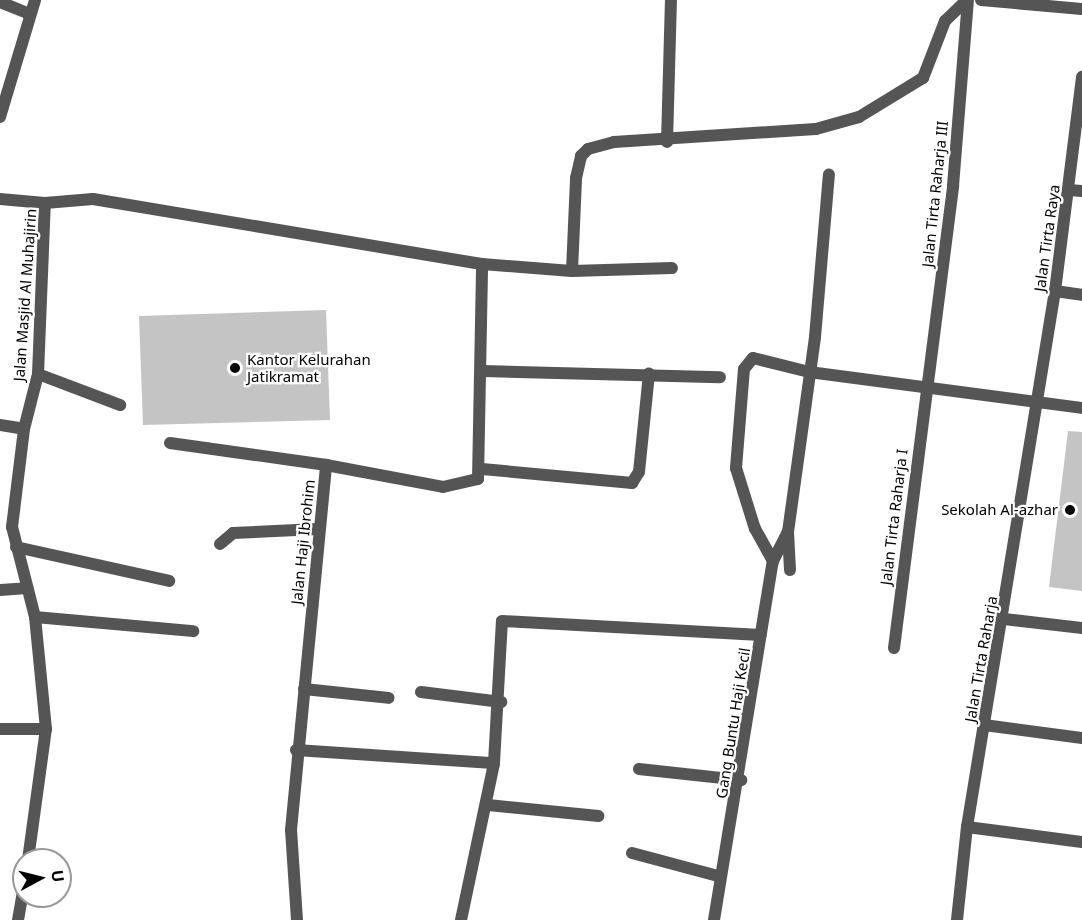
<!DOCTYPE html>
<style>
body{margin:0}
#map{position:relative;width:1082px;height:920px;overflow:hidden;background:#fff;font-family:"Noto Sans",sans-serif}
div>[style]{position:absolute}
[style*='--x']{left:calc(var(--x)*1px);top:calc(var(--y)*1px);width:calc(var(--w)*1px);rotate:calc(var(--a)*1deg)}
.building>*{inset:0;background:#c4c4c4}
.lane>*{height:12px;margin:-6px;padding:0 6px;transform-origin:6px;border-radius:6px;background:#555}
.street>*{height:12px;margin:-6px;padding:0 6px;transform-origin:6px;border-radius:6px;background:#555}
.dots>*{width:16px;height:16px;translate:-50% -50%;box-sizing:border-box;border:3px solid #fff;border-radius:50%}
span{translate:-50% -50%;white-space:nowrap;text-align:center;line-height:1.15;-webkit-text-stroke:4.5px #fff;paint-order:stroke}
.street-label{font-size:15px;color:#000}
.poi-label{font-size:15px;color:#000}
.left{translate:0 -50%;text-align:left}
.right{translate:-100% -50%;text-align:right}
.north{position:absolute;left:12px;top:848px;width:60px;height:60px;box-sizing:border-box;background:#fff;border:2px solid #999;border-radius:50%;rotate:83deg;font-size:16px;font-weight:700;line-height:24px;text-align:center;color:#000}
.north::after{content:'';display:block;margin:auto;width:21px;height:27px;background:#000;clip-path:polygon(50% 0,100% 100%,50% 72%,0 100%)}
</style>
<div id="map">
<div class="building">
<i style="clip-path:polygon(326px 310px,330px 420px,143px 425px,139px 316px)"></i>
<i style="clip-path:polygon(1068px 431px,1082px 432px,1082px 591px,1049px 587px)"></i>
</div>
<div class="lane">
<i style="--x:38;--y:374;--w:88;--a:20.7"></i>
</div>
<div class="street">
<i style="--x:981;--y:0;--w:101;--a:5.1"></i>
<i style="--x:0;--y:2;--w:32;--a:22"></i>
<i style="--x:0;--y:117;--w:122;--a:-73.3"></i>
<i style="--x:667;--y:142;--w:142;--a:-88.4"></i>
<i style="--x:1069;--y:190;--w:13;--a:4"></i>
<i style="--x:0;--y:199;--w:45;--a:5.1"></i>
<i style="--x:45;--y:203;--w:48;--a:-4.8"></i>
<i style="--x:93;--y:199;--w:394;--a:9.5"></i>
<i style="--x:482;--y:264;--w:90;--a:4.4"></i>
<i style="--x:572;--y:271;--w:93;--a:-87.5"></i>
<i style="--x:576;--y:178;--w:23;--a:-77"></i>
<i style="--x:581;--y:156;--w:10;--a:-45"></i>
<i style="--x:588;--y:149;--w:27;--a:-15"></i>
<i style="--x:614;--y:142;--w:202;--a:-3.7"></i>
<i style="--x:816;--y:129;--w:45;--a:-15.6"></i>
<i style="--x:859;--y:117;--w:75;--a:-31.4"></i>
<i style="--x:923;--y:78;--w:61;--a:-68.9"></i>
<i style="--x:945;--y:21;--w:30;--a:-44"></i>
<i style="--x:572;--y:271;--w:100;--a:-1.7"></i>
<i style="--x:1055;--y:291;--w:27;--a:8"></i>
<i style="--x:483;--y:371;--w:237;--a:1.5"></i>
<i style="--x:0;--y:425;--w:24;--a:9"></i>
<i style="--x:170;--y:443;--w:158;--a:8"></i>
<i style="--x:482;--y:469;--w:151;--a:5.3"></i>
<i style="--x:632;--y:483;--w:13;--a:-58"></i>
<i style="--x:639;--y:472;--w:99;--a:-84.2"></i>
<i style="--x:220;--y:544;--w:17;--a:-40"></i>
<i style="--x:233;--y:533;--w:85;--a:-2.7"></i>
<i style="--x:16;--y:547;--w:157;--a:12.5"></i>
<i style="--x:773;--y:561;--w:37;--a:-119"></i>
<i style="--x:755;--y:529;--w:64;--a:-107.3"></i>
<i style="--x:736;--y:468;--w:99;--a:-85.4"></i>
<i style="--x:744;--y:369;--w:14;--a:-51"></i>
<i style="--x:753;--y:358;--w:58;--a:14"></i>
<i style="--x:809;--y:372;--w:275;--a:7.5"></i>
<i style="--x:790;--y:570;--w:38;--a:-93"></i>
<i style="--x:788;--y:532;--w:197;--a:-82.1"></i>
<i style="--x:815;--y:337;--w:163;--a:-85.1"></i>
<i style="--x:0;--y:590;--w:27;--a:-4"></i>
<i style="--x:35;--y:617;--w:159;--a:5.1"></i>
<i style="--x:1004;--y:619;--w:79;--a:6.6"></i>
<i style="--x:894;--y:648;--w:466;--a:-82.7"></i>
<i style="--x:953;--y:186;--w:187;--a:-85.4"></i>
<i style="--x:304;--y:689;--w:85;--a:6"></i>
<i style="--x:421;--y:692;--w:81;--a:7.1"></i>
<i style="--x:984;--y:725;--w:99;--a:7.6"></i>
<i style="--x:0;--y:729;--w:46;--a:0"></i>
<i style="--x:296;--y:750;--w:198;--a:3.8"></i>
<i style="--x:639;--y:769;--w:103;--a:6.2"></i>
<i style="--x:488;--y:805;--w:111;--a:5.7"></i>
<i style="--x:967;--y:827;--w:116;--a:7.4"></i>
<i style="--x:632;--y:853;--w:89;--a:15"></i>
<i style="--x:28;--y:860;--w:132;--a:-82.2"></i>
<i style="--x:46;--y:729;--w:113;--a:-95.6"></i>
<i style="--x:35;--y:617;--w:93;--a:-104.3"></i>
<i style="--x:12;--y:527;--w:99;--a:-83"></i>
<i style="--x:24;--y:429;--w:57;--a:-75.7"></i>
<i style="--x:38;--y:374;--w:171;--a:-87.7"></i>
<i style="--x:18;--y:920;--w:36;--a:-80"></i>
<i style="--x:297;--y:920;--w:90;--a:-93.8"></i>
<i style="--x:291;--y:830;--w:367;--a:-84.5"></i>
<i style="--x:326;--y:465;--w:119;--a:10.6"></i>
<i style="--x:443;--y:487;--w:36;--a:-13"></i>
<i style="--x:478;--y:479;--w:215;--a:-88.9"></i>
<i style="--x:461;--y:920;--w:160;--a:-78.1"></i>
<i style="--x:494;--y:763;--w:142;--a:-86.8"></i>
<i style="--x:502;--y:621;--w:259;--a:3.1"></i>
<i style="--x:714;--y:920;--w:364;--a:-80.7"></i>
<i style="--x:773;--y:561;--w:33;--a:-63"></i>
<i style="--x:957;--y:920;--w:94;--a:-83.9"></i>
<i style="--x:967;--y:827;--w:543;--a:-80.68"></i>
<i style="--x:1055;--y:291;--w:216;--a:-82.8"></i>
</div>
<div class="dots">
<i style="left:235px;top:368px;background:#000"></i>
<i style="left:1070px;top:510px;background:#000"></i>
</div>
<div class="street-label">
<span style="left:935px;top:194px;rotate:-84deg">Jalan Tirta Raharja III</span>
<span style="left:1047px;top:238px;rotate:-82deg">Jalan Tirta Raya</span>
<span style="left:25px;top:295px;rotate:-86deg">Jalan Masjid Al Muhajirin</span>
<span style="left:894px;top:517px;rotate:-83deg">Jalan Tirta Raharja I</span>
<span style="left:303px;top:542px;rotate:-84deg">Jalan Haji Ibrohim</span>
<span style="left:981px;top:659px;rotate:-80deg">Jalan Tirta Raharja</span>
<span style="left:733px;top:723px;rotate:-81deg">Gang Buntu Haji Kecil</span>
</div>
<div class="poi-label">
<span class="left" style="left:247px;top:368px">Kantor Kelurahan<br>Jatikramat</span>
<span class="right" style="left:1058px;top:510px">Sekolah Al-azhar</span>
</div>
<div class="north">U</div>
</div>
